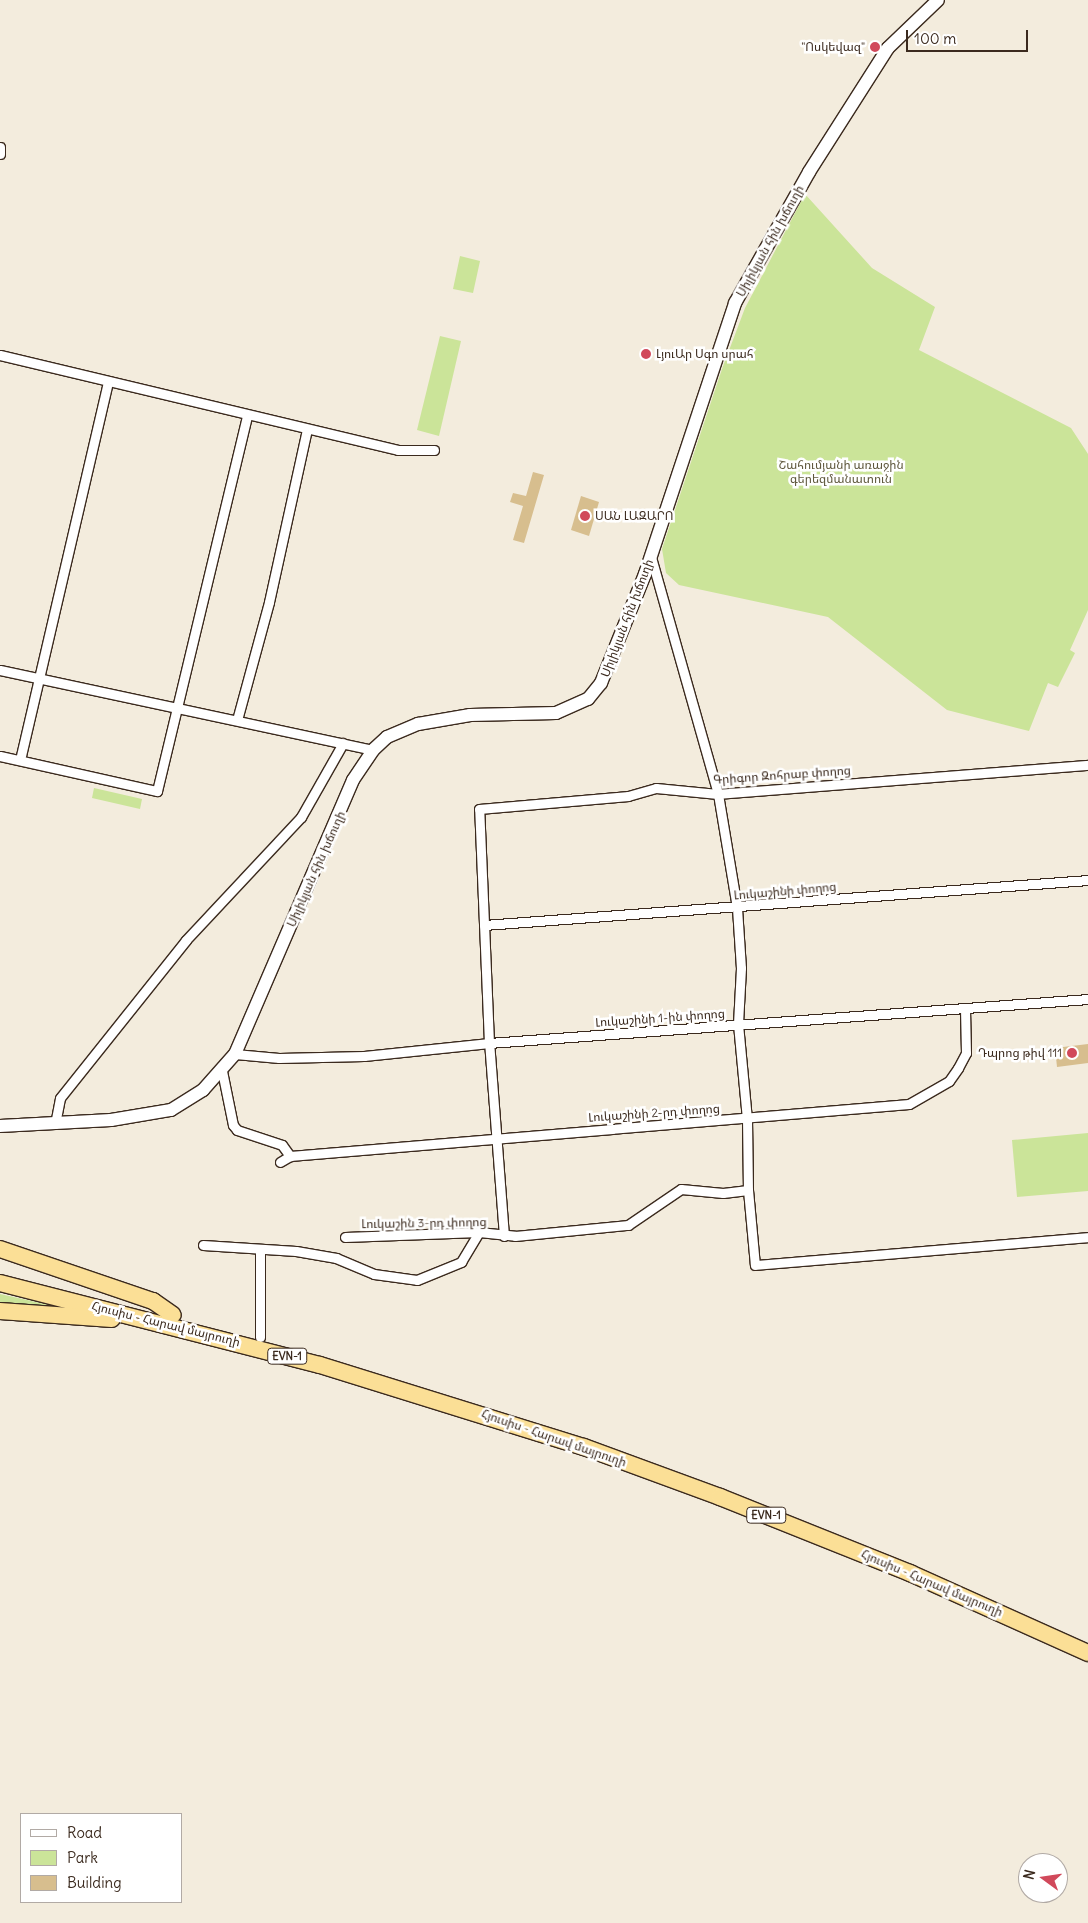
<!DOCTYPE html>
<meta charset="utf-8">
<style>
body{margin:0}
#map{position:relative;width:1088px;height:1923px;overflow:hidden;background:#f3ecdd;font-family:Delius,"Noto Sans Armenian",sans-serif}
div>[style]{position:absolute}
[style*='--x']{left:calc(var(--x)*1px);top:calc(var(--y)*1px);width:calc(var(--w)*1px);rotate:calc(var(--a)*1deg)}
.green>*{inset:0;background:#cbe499}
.building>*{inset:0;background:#d7be8e}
.roads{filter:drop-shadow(1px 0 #3b2a1e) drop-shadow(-1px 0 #3b2a1e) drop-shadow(0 1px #3b2a1e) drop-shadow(0 -1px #3b2a1e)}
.street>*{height:9px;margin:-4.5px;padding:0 4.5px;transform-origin:4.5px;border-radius:4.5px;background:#fff}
.secondary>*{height:12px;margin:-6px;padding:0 6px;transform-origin:6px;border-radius:6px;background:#fff}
.highway>*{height:16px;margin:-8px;padding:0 8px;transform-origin:8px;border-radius:8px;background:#fbdf96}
.dots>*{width:14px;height:14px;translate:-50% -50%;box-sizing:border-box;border:2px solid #fff;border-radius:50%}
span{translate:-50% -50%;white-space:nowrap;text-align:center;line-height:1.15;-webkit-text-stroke:5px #fff;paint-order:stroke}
.shield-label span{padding:1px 4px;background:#fff;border:1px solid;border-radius:4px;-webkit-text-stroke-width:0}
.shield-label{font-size:11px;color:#3b2a1e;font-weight:700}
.poi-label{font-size:12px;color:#3b2a1e}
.right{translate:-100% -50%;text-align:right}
.left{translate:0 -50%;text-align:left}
.street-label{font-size:12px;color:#3b2a1e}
.park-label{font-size:12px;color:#5f583d}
.legend{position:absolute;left:20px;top:1813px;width:162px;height:90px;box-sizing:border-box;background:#fff;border:1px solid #b1aaa5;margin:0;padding:6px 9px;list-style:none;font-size:15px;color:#3b2a1e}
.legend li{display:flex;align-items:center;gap:10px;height:25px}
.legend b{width:25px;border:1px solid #b1aaa5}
.north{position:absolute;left:1018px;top:1853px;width:50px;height:50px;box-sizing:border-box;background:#fff;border:1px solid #b1aaa5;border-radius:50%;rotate:284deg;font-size:14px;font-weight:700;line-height:20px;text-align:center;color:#3b2a1e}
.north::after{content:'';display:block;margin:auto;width:18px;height:22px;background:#d1495b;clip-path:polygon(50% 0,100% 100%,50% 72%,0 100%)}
.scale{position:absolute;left:906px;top:30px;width:122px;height:22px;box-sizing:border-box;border:2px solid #3b2a1e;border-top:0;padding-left:6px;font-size:15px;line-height:18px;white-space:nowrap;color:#3b2a1e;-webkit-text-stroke:4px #fff;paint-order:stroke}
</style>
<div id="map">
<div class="green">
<i style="clip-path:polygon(805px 194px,872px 268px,935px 307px,919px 350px,1071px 428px,1088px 454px,1088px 610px,1070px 650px,1075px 653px,1058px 687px,1048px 683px,1029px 731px,947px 710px,828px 617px,679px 585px,666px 573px,662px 549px,722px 369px,745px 308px)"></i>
<i style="clip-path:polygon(460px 256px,480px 261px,473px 293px,453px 289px)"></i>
<i style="clip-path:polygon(440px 336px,461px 341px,439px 436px,417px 430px)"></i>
<i style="clip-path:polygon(94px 788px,142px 799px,140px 809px,92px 798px)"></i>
<i style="clip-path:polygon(1088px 1133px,1088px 1191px,1017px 1197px,1012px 1140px)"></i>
<i style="clip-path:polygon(0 1294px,18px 1298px,80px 1312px,0 1306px)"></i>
</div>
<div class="building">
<i style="clip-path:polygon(533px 472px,544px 475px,524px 543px,513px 540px,523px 506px,510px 502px,513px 493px,526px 496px)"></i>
<i style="clip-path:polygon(581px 496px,599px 502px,589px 536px,571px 530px)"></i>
<i style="clip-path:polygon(1088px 1044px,1088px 1063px,1057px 1067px,1055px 1048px)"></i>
</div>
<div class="roads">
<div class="street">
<i style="--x:0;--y:147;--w:7;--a:90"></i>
<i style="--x:0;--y:355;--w:409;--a:13.4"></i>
<i style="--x:398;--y:450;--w:36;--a:0"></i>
<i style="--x:651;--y:557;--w:246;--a:74.2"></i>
<i style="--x:718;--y:794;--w:116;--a:80.5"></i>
<i style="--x:737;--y:908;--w:60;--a:86.2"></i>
<i style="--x:741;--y:968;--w:56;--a:93.1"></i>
<i style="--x:738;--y:1024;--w:95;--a:84.6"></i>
<i style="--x:747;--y:1119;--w:71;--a:89.2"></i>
<i style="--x:748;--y:1190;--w:75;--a:84.7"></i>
<i style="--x:755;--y:1265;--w:334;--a:-4.8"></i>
<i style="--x:0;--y:670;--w:381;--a:12.1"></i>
<i style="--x:237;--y:720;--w:122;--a:-74.8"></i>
<i style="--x:269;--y:602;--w:177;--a:-77.6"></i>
<i style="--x:0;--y:756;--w:161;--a:12.6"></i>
<i style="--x:157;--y:791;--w:386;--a:-76.5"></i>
<i style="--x:20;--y:760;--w:389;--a:-76.9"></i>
<i style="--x:484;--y:925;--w:606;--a:-4.26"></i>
<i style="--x:235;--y:1054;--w:44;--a:5.2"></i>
<i style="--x:279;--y:1058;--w:85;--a:-1.3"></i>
<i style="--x:364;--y:1056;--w:126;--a:-5.9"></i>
<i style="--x:489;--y:1043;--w:601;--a:-4.2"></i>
<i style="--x:222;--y:1071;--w:55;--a:78.5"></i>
<i style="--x:233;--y:1125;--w:6;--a:51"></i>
<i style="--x:237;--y:1130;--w:47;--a:18.4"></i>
<i style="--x:282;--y:1145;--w:14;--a:54"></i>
<i style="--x:55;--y:1124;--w:26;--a:-79"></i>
<i style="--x:60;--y:1098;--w:202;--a:-51.4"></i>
<i style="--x:186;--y:940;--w:168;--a:-46.9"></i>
<i style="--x:301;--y:817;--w:85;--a:-60.4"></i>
<i style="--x:280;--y:1162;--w:12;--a:-31"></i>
<i style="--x:290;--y:1156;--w:621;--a:-4.8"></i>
<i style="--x:909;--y:1104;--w:46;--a:-29.9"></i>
<i style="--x:949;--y:1081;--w:16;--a:-55"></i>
<i style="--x:958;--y:1068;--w:17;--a:-62"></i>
<i style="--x:966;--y:1053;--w:44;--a:-91.3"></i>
<i style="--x:504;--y:1236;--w:194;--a:-94.4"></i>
<i style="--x:489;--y:1043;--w:234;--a:-92.4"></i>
<i style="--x:479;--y:809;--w:150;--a:-5"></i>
<i style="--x:628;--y:796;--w:29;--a:-16"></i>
<i style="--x:656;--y:788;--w:62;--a:5.5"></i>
<i style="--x:718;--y:794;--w:371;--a:-4.5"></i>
<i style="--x:345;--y:1237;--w:134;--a:-2.1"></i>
<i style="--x:479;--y:1232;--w:36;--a:6"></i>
<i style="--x:515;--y:1236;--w:114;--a:-5.6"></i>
<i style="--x:628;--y:1225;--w:64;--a:-34.2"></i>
<i style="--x:681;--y:1189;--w:42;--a:5.4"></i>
<i style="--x:723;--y:1193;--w:25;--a:-7"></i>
<i style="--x:203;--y:1245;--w:93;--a:3.7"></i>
<i style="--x:296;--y:1251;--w:41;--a:9.9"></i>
<i style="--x:336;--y:1258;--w:41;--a:22.8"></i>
<i style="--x:374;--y:1274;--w:43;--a:7.9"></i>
<i style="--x:417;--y:1280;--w:48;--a:-22.2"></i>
<i style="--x:461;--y:1262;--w:35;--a:-59"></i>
<i style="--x:260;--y:1250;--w:87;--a:90"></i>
</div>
<div class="secondary">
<i style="--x:0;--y:1126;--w:111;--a:-3.1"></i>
<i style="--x:111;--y:1120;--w:61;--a:-9.5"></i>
<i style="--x:171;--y:1110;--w:38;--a:-32"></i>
<i style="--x:203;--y:1090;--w:48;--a:-48.4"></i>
<i style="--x:235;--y:1054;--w:298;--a:-66.7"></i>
<i style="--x:353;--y:780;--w:36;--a:-56"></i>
<i style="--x:373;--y:750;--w:19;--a:-43"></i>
<i style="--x:387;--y:737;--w:34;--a:-23"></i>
<i style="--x:418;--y:724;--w:53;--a:-9.8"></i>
<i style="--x:470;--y:715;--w:86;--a:-1.3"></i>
<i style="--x:556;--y:713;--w:35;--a:-24"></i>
<i style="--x:588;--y:699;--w:21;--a:-51"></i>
<i style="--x:601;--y:683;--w:118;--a:-68"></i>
<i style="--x:645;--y:574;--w:286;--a:-71.6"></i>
<i style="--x:735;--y:303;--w:150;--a:-60.5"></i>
<i style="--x:809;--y:172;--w:147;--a:-57.5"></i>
<i style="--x:888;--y:48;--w:69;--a:-43.8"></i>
</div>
<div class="highway">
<i style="--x:0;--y:1249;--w:162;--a:18.8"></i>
<i style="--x:153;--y:1301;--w:24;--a:35"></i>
<i style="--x:0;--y:1283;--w:330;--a:14.4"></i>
<i style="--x:320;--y:1365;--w:276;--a:17.3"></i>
<i style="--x:584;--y:1447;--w:145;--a:20.2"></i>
<i style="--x:720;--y:1497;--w:205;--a:21.8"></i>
<i style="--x:910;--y:1573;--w:195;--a:24.2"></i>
<i style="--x:0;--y:1311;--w:112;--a:4.1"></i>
</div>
</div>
<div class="dots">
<i style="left:875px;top:47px;background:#d1495b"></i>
<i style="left:646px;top:354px;background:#d1495b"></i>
<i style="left:585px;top:516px;background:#d1495b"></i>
<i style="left:1072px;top:1053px;background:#d1495b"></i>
</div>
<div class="shield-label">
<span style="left:287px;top:1356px">EVN-1</span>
<span style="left:766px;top:1515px">EVN-1</span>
</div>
<div class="poi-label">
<span class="right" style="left:865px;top:47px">"Ոսկեվազ"</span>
<span class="left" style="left:656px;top:354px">ԼյուԱր Սգո սրահ</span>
<span class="left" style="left:595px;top:516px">ՍԱՆ ԼԱԶԱՐՈ</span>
<span class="right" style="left:1062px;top:1053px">Դպրոց թիվ 111</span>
</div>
<div class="street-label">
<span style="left:770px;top:241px;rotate:-61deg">Սիլիկյան հին խճուղի</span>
<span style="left:627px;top:618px;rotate:-69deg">Սիլիկյան հին խճուղի</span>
<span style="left:782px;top:775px;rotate:-4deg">Գրիգոր Զոհրաբ փողոց</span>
<span style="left:316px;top:869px;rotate:-66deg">Սիլիկյան հին խճուղի</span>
<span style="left:785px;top:891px;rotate:-5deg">Լուկաշինի փողոց</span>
<span style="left:660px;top:1018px;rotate:-4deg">Լուկաշինի 1-ին փողոց</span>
<span style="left:654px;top:1113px;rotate:-4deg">Լուկաշինի 2-րդ փողոց</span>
<span style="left:424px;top:1223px;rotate:-1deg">Լուկաշին 3-րդ փողոց</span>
<span style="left:166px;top:1324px;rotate:14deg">Հյուսիս - Հարավ մայրուղի</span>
<span style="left:554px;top:1438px;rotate:19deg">Հյուսիս - Հարավ մայրուղի</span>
<span style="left:932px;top:1583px;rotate:23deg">Հյուսիս - Հարավ մայրուղի</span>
</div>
<div class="park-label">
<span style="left:841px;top:472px">Շահումյանի առաջին<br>գերեզմանատուն</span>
</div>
<ul class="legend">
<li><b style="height:6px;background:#fff"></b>Road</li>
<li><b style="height:14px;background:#cbe499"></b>Park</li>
<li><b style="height:14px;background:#d7be8e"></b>Building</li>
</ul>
<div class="north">N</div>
<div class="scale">100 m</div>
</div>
